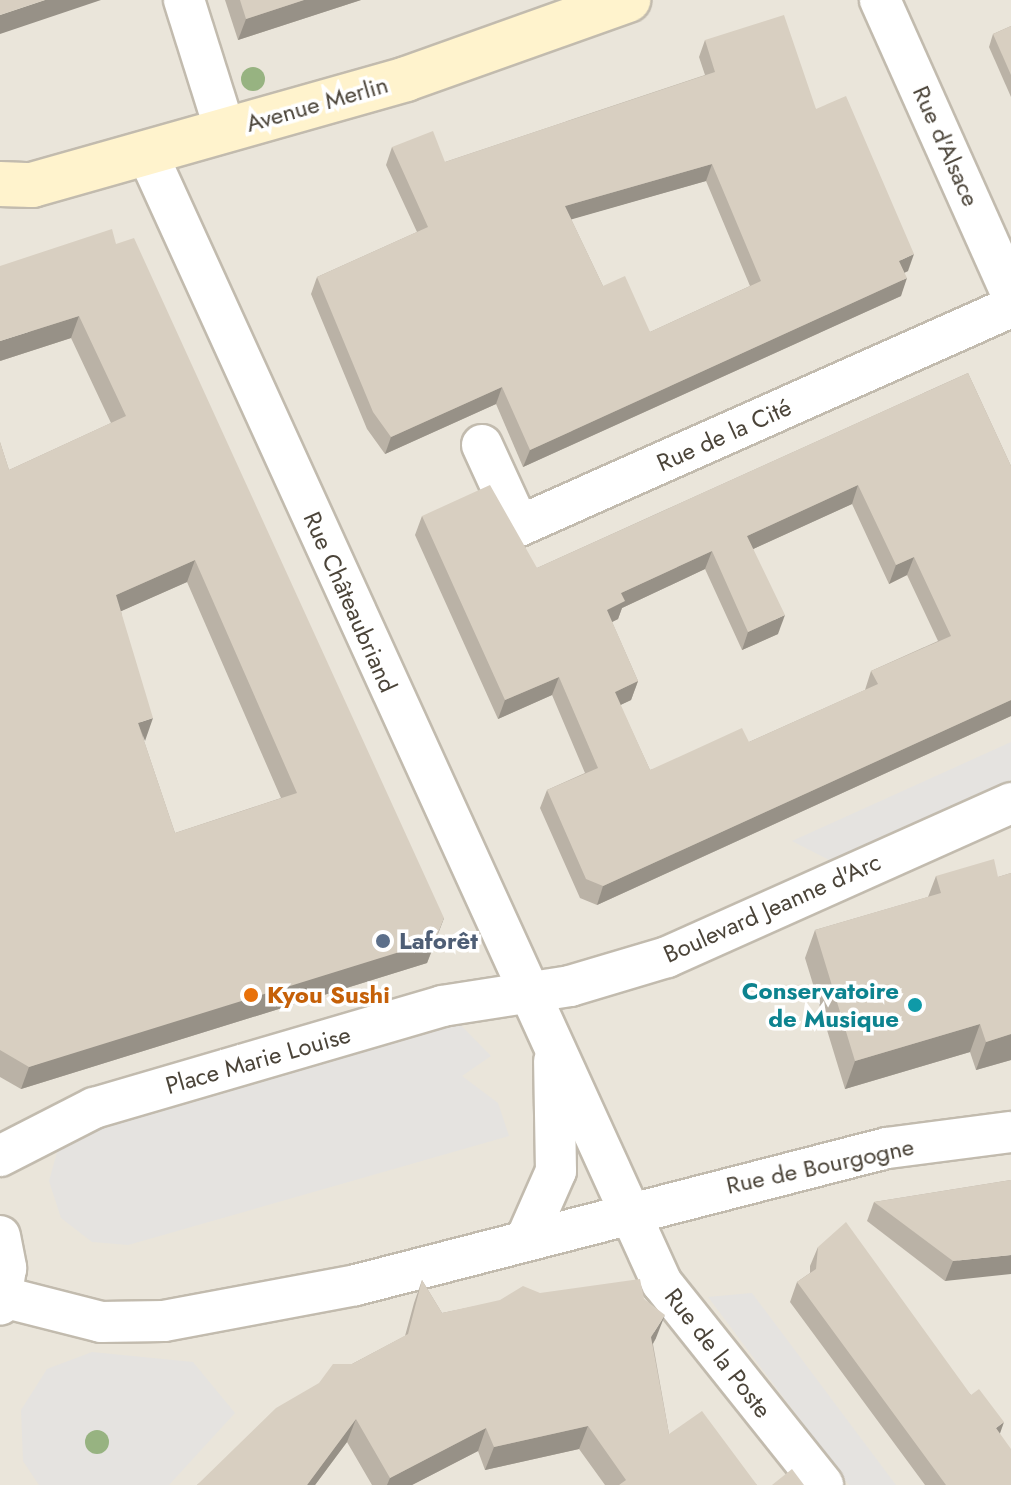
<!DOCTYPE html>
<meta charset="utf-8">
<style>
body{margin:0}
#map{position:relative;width:1011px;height:1485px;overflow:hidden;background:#f6f3ec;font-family:Jost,sans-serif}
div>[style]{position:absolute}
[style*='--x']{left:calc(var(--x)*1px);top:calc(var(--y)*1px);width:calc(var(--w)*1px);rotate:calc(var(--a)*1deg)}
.residential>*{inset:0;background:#eae5da}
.parking>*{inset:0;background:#e5e3e0}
.roads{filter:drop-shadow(2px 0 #c2bbae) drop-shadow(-2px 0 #c2bbae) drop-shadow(0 2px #c2bbae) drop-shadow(0 -2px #c2bbae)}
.street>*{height:40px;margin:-20px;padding:0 20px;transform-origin:20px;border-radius:20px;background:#fff}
.secondary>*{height:44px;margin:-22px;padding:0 22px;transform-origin:22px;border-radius:22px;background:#fff3cd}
.trees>*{width:24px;height:24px;margin:-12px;border-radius:50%;background:#97b381}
.wall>*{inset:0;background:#bab2a6}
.shaded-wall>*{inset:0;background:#979187}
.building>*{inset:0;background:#d8cfc1}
.dots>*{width:22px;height:22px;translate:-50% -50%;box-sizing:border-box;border:4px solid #fff;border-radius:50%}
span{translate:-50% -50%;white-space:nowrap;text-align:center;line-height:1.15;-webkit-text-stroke:7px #fff;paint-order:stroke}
.street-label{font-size:24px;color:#4b4439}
.service-label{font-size:24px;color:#4e5e75;font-weight:700}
.left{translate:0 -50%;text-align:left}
.culture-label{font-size:24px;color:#0d838f;font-weight:700}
.right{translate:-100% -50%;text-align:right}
.food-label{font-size:24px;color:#c56008;font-weight:700}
</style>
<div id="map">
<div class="residential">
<i style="clip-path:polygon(0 0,1011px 0,1011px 1485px,0 1485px)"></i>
</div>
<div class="parking">
<i style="clip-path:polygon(1011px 742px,1011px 780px,835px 863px,792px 841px)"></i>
<i style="clip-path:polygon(442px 1006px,491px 1056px,462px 1076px,498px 1103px,509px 1136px,128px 1245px,92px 1242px,61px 1218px,49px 1181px,59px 1145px,54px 1124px)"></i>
<i style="clip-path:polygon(752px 1293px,896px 1485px,849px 1485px,708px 1297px)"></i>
<i style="clip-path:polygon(92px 1352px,193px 1362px,235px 1413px,169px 1485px,39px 1485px,23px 1461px,21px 1410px,47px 1369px)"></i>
</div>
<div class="roads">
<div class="street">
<i style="--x:184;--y:0;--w:136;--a:72.5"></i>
<i style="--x:880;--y:0;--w:321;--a:65.9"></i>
<i style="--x:147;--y:153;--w:1242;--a:65.5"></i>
<i style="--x:662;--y:1283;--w:258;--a:51.4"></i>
<i style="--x:482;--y:445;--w:89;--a:65.4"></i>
<i style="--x:519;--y:526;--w:539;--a:-23.99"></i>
<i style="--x:0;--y:1156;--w:106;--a:-27.1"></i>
<i style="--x:94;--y:1108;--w:363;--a:-16.3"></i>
<i style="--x:442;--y:1006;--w:130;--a:-8.9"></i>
<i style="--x:570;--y:986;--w:101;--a:-16.6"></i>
<i style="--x:667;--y:957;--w:377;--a:-24.1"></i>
<i style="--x:0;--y:1236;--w:33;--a:79"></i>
<i style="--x:6;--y:1268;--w:37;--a:99"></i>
<i style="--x:526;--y:1239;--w:74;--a:-66.2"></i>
<i style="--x:556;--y:1171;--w:110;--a:-91"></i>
<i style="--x:3;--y:1297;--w:101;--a:14.3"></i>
<i style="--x:101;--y:1322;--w:63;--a:-0.9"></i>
<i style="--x:164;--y:1321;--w:195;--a:-10.6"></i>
<i style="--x:356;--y:1285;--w:548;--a:-14.47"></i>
<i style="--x:887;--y:1148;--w:125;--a:-7.4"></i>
</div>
<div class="secondary">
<i style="--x:0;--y:184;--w:32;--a:2"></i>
<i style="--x:32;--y:185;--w:389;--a:-15.8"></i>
<i style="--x:406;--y:79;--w:236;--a:-19.6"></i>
</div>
</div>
<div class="trees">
<i style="left:253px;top:79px"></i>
<i style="left:97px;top:1442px"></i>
</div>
<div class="wall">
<i style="clip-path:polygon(225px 0,361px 0,238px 40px)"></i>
<i style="clip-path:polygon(1011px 26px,1011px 97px,989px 47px,993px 34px)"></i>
<i style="clip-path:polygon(evenodd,705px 40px,816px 109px,908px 271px,904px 273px,901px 296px,523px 467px,496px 404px,385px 454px,367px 429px,311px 294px,317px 277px,417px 232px,386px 165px,392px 147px,445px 162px,705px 75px,699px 57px,705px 40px,706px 181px,750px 286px,650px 332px,603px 286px,571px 219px,706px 181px)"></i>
<i style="clip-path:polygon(evenodd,116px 244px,436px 941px,427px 963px,21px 1089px,0 1077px,0 442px,9px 470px,111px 423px,71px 338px,0 361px,116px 244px,187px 582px,281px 798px,175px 833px,144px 741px,121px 611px,187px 582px)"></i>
<i style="clip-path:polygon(evenodd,968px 373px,1011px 466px,1011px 716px,597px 905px,580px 898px,540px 808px,547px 790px,585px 773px,552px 695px,498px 719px,415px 535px,422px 516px,537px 568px,968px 373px,852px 504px,889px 584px,907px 575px,938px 641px,871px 671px,865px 690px,749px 742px,650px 770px,620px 705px,631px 700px,638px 681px,612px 622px,618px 619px,622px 608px,705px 569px,742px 650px,778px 634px,753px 549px,852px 504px)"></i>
<i style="clip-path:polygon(1011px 873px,1011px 1060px,976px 1070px,970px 1052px,845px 1089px,805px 958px,815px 930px,928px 897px,936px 876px,998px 877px)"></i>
<i style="clip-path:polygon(1011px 1180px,945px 1281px,867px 1221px,874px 1202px)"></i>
<i style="clip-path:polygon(818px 1247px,971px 1395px,1000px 1434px,1011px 1485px,925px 1485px,790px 1302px,797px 1282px,810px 1273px,810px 1266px)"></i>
<i style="clip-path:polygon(422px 1280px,442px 1313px,540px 1293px,644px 1299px,656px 1338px,653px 1344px,669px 1434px,757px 1485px,605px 1485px,579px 1449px,485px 1470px,478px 1451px,412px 1485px,372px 1485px,347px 1442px,315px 1485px,197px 1485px,352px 1364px,405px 1336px,414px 1303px)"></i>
</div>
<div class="shaded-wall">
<i style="clip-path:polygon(45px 0,101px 0,0 34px,0 15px)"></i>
<i style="clip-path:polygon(304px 0,361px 0,238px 40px,246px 19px)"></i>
<i style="clip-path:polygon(712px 164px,706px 181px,559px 223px,565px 206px)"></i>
<i style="clip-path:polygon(914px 254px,908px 271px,893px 278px,899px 261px)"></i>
<i style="clip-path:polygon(907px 278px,901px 296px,523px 467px,530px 450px)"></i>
<i style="clip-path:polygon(79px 316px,71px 338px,0 361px,0 341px)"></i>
<i style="clip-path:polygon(502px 387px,496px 404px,385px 454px,391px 437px)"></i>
<i style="clip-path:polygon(858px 485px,852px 504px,740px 555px,747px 536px)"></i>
<i style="clip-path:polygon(712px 551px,705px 569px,622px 608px,618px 619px,600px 628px,607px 610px,621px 593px)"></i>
<i style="clip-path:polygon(914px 557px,907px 575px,889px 584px,896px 565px)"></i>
<i style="clip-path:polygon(195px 560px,187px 582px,108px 617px,116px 595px)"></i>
<i style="clip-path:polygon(785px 615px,778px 634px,742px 650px,748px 632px)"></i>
<i style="clip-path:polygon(559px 677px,552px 695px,498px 719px,505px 700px)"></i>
<i style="clip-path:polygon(638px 681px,631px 700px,608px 711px,615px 692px)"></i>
<i style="clip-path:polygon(1011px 700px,1011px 716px,597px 905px,603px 886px)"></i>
<i style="clip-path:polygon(153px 718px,145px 741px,138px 723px)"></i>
<i style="clip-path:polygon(444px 918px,427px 963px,21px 1089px,29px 1067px)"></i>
<i style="clip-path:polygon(980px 1024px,970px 1052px,845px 1089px,855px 1061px)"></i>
<i style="clip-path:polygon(1011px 1034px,1011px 1060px,976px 1070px,986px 1042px)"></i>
<i style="clip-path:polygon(1011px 1255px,1011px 1274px,945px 1281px,953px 1261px)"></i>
<i style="clip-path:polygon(665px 1315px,656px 1338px,643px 1360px,651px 1337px)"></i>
<i style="clip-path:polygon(356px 1419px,347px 1442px,315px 1485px,307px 1485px)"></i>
<i style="clip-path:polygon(1004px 1422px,997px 1442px,996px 1428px)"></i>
<i style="clip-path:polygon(588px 1426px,579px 1449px,485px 1470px,494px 1447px)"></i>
<i style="clip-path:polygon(486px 1428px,478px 1451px,412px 1485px,387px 1485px,390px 1478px)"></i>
</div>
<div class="building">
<i style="clip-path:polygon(0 0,45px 0,0 15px)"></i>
<i style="clip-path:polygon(240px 0,304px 0,246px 19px)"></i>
<i style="clip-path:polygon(evenodd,784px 15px,816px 109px,846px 96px,914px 254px,899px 261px,907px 278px,530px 450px,502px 387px,391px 437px,373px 412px,317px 277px,428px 227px,392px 147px,433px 131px,445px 162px,715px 72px,705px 40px,784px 15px,712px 164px,761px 281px,650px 332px,625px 276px,603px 286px,565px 206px,712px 164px)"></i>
<i style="clip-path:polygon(1011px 26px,1011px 75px,993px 34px)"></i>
<i style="clip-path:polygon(evenodd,112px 229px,116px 244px,134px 238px,444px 918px,435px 941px,29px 1067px,0 1050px,0 442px,9px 470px,126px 416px,79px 316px,0 341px,0 266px,112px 229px,195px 560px,297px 793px,175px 833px,138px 723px,153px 718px,116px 595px,195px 560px)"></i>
<i style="clip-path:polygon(evenodd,968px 373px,1011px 466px,1011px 700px,603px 886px,586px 879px,547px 790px,598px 768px,559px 677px,505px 700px,422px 516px,490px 485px,537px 568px,968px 373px,858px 485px,896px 565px,914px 557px,951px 636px,871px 671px,878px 684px,749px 742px,742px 728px,650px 770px,615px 692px,638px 681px,607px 610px,625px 601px,621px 593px,712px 551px,748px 632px,785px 615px,747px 536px,858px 485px)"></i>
<i style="clip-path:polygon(994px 859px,998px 877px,1011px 873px,1011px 1034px,986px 1042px,980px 1024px,855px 1061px,815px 930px,941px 893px,936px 876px)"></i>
<i style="clip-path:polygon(1011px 1180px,1011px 1255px,953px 1261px,874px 1202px)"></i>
<i style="clip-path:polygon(846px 1222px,971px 1395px,979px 1389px,1004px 1422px,996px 1428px,1011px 1449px,1011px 1485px,946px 1485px,797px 1282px,816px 1269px,818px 1247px)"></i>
<i style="clip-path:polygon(640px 1279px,644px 1299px,665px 1315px,651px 1337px,669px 1434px,702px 1411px,757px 1485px,619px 1485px,626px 1480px,588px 1426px,494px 1447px,486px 1428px,390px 1478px,356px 1419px,307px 1485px,197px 1485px,276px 1408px,319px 1383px,333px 1364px,352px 1364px,408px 1334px,422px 1280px,442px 1313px,500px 1300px,523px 1286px,540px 1293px)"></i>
<i style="clip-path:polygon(792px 1469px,804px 1485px,772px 1485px)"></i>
</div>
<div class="dots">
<i style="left:383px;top:941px;background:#5c6f8a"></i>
<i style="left:251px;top:995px;background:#e8710a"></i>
<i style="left:915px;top:1005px;background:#0f9aa8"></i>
</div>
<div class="street-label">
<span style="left:317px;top:104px;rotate:-16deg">Avenue Merlin</span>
<span style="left:946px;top:146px;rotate:66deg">Rue d'Alsace</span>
<span style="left:724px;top:435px;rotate:-24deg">Rue de la Cité</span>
<span style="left:350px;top:602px;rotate:66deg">Rue Châteaubriand</span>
<span style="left:772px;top:908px;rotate:-24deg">Boulevard Jeanne d'Arc</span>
<span style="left:258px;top:1060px;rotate:-16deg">Place Marie Louise</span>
<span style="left:820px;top:1166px;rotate:-12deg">Rue de Bourgogne</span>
<span style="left:718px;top:1353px;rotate:52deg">Rue de la Poste</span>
</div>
<div class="service-label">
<span class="left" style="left:399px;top:941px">Laforêt</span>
</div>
<div class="culture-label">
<span class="right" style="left:899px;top:1005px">Conservatoire<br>de Musique</span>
</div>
<div class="food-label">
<span class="left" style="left:267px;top:995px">Kyou Sushi</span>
</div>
</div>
